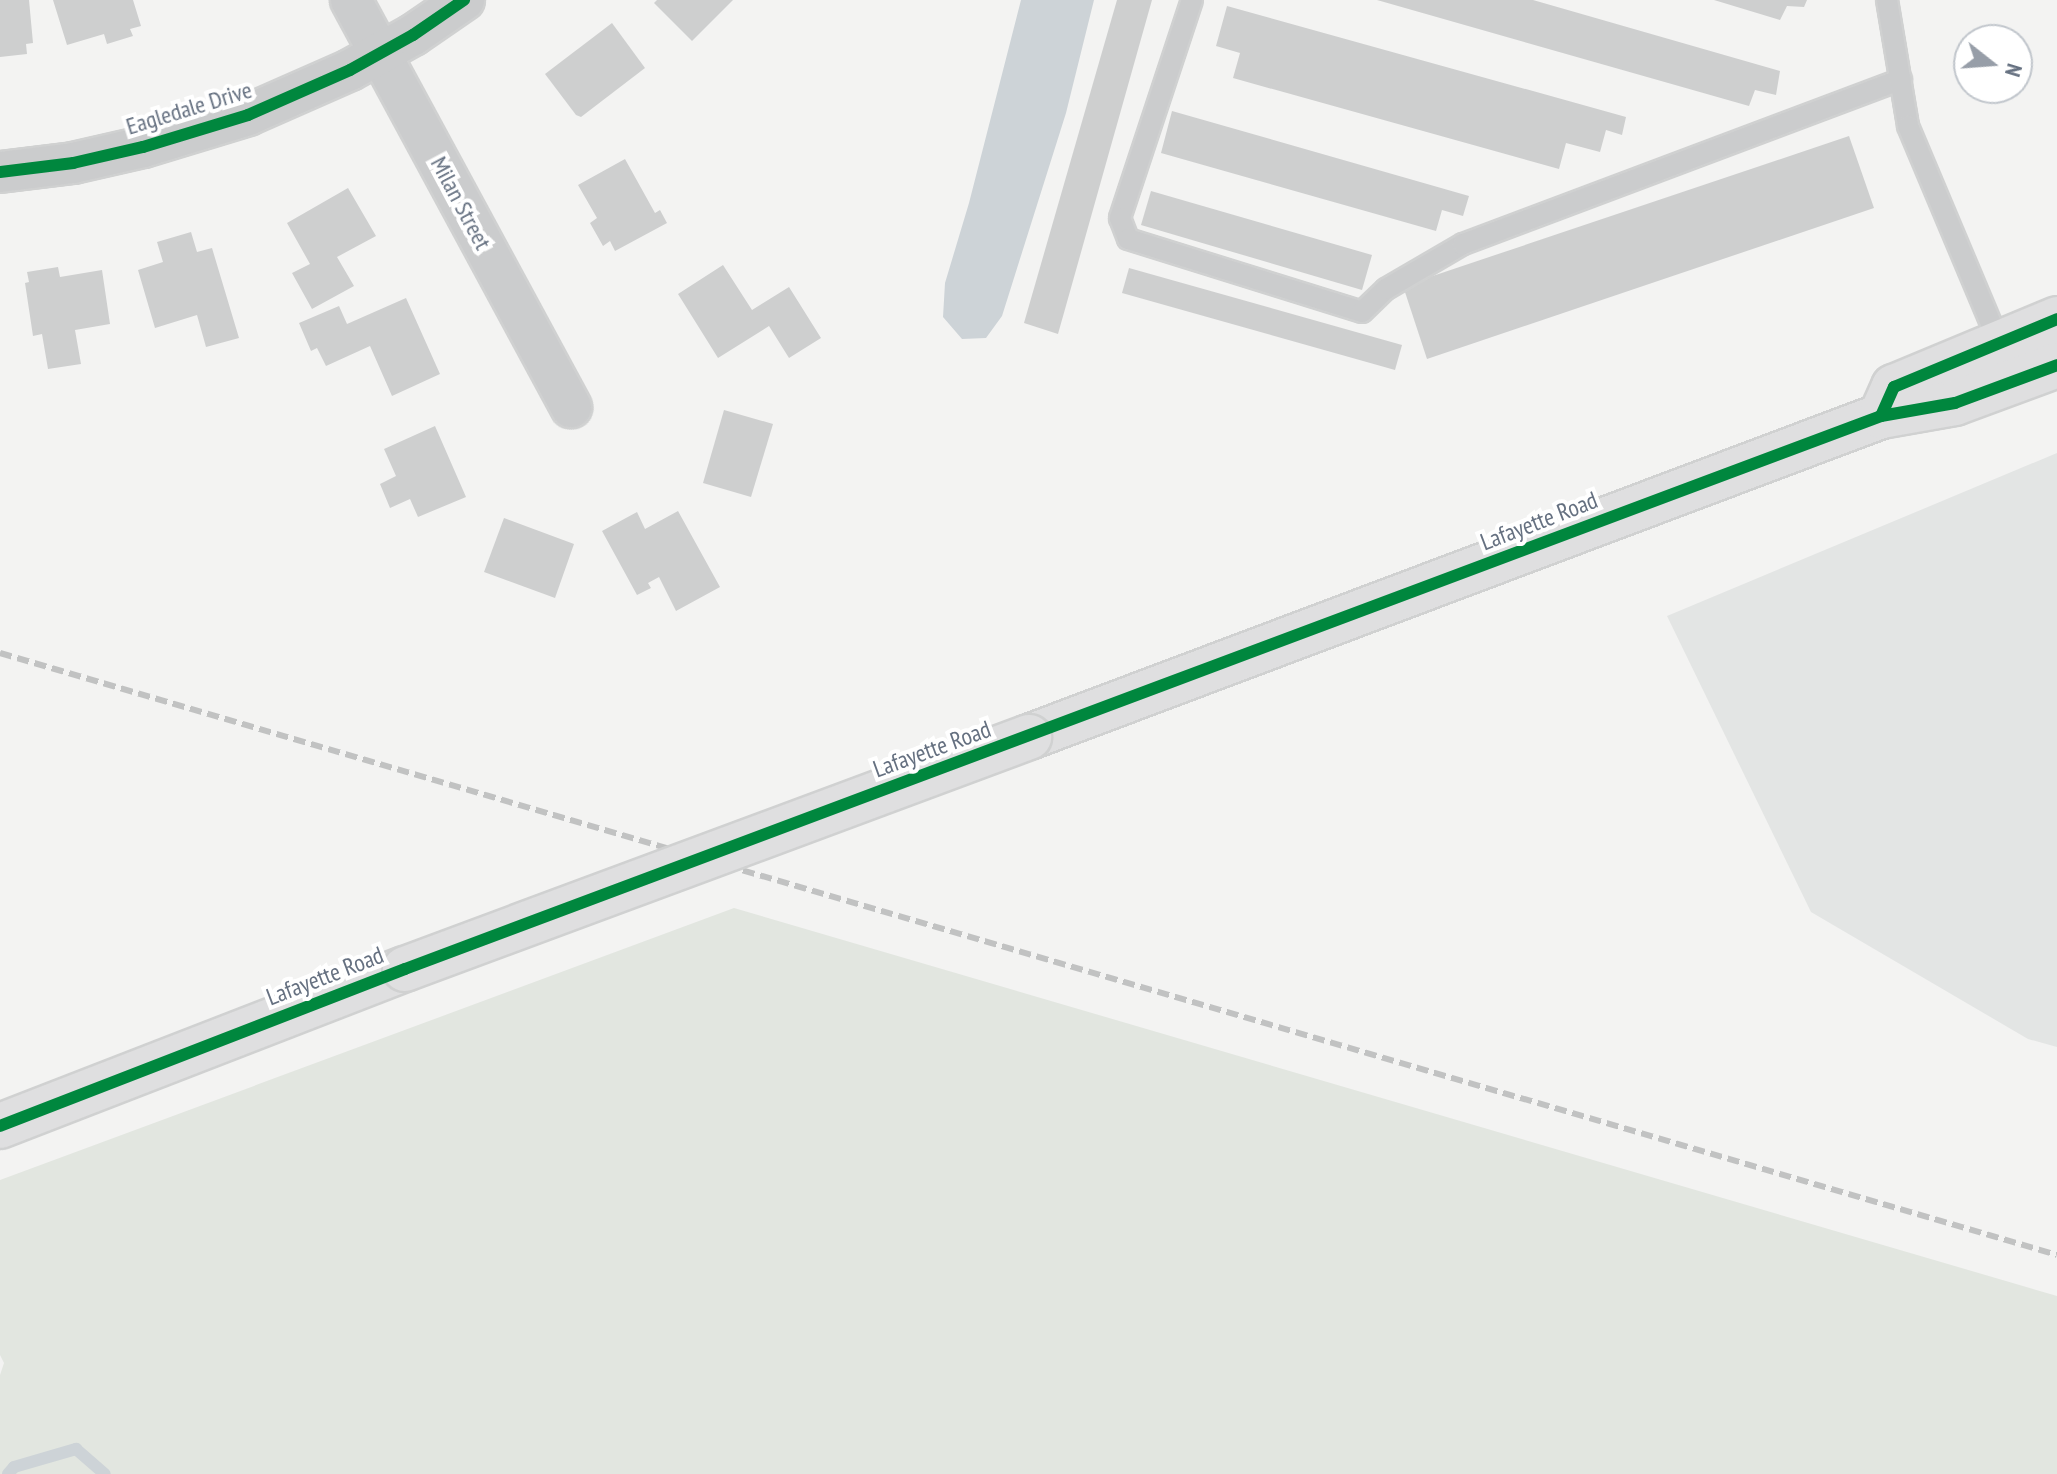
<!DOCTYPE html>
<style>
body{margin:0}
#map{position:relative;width:2057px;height:1474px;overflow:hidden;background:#f3f3f2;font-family:"PT Sans Narrow",sans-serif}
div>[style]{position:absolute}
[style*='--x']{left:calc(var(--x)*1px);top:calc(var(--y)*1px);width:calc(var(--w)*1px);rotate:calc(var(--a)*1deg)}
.built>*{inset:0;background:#e3e5e4}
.green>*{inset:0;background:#e2e6e0}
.water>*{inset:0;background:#cdd3d7}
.stream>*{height:12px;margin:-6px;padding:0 6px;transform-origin:6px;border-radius:6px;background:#cdd3d7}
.building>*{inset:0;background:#cecfcf}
.roads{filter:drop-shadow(2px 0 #d0d1d1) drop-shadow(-2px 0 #d0d1d1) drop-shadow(0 2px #d0d1d1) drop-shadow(0 -2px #d0d1d1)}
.service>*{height:20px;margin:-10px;padding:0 10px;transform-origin:10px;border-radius:10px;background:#cbcccd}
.minor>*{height:40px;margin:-20px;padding:0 20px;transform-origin:20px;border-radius:20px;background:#cbcccd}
.primary>*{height:44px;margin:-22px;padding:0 22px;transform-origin:22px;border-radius:22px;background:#dfdfe0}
.rail>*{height:6px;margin-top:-3px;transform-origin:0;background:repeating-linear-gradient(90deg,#c1c2c2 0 12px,transparent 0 18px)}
.bridges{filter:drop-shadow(2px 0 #d0d1d1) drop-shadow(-2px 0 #d0d1d1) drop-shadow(0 2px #d0d1d1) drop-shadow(0 -2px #d0d1d1)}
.primary-bridge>*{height:44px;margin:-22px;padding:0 22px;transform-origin:22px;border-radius:22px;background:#dfdfe0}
.cycleway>*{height:12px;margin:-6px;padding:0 6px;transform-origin:6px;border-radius:6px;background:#00873e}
span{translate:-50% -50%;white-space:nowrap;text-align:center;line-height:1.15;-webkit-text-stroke:8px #fff;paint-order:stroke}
.street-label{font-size:24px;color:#657080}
.north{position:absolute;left:1953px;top:24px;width:80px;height:80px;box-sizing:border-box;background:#fff;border:2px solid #c1c6cc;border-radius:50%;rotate:107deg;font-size:22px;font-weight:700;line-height:32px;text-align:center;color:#657080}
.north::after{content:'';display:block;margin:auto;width:28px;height:36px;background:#979ea8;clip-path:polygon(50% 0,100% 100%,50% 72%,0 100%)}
</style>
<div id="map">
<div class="built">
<i style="clip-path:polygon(2057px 453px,2057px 1047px,2028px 1039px,1811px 912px,1667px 616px)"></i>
</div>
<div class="green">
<i style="clip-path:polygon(734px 908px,2057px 1296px,2057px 1474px,0 1474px,0 1375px,4px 1363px,0 1355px,0 1180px)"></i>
</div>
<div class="water">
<i style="clip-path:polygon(1021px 0,1094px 0,1066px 113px,1002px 316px,986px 338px,962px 339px,943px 317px,945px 283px,969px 203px)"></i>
</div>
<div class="stream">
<i style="--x:8;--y:1474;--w:9;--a:-49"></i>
<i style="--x:14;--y:1467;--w:65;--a:-16.2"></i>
<i style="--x:76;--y:1449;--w:38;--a:41"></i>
</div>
<div class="building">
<i style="clip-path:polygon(0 0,29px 0,33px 43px,26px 44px,27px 54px,0 57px)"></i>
<i style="clip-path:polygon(53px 0,133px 0,141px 26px,130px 29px,133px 36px,107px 44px,104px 34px,67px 45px)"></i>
<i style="clip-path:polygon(657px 0,733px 0,692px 41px,654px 3px)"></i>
<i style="clip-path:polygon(1117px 0,1152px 0,1058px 334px,1024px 323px)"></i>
<i style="clip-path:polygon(1377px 0,1533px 0,1780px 71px,1776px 95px,1755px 90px,1749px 106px)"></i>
<i style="clip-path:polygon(1714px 0,1807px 0,1804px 7px,1787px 6px,1780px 20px)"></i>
<i style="clip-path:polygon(1227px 6px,1626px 117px,1622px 135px,1606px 130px,1600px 152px,1566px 143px,1559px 169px,1233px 78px,1240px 53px,1216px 46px)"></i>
<i style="clip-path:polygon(612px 23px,645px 68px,581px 117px,576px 115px,545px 74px)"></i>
<i style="clip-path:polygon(1172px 111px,1469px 196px,1463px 216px,1442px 210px,1436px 231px,1161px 153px)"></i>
<i style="clip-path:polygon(1849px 136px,1874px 208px,1427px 359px,1403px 286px)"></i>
<i style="clip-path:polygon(625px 159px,655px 213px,660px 210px,667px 223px,615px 251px,610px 241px,603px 246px,590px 223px,597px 218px,578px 185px)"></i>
<i style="clip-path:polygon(348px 188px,376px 236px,337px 257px,354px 286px,312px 309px,292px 273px,310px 264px,287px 223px)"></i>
<i style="clip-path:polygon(1151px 191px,1372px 255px,1362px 290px,1141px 225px)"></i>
<i style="clip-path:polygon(191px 232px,197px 252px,212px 248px,239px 338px,206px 347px,197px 315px,155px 328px,138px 270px,163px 262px,157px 242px)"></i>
<i style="clip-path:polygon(723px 265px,752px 310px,789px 287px,821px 338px,789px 358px,769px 326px,718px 358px,678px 294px)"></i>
<i style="clip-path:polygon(58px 267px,60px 277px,102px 270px,110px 324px,75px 330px,81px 364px,48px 369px,42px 334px,33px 336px,25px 283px,29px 282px,27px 272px)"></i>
<i style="clip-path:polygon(1129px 268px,1402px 345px,1395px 370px,1122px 293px)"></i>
<i style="clip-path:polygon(406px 298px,440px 374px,392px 396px,370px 346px,326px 366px,317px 348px,311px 351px,299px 323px,339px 306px,347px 324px)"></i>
<i style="clip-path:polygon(724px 410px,773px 424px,751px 497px,703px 483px)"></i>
<i style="clip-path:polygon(435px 426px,466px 497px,418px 517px,410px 499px,390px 508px,380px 484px,396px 476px,384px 449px)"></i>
<i style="clip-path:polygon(678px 511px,720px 587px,676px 611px,659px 577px,648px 583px,651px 588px,637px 595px,602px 531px,637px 512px,645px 529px)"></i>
<i style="clip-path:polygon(504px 518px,574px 544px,555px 598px,484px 572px)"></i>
</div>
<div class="roads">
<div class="service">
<i style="--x:1192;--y:0;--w:230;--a:108.3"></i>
<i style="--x:1120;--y:218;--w:22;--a:69"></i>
<i style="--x:1128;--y:239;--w:245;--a:17.3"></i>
<i style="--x:1362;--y:312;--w:33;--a:-44"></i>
<i style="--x:1386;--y:289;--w:89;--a:-30.3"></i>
<i style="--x:1463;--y:244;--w:468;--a:-20.6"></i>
<i style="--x:1887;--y:0;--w:128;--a:80.5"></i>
<i style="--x:1908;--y:126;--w:235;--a:67.2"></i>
</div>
<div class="minor">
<i style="--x:351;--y:0;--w:463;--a:61.6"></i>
<i style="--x:0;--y:172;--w:74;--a:-7"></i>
<i style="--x:73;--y:163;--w:72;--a:-12.9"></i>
<i style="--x:143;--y:147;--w:110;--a:-16.9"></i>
<i style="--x:248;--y:115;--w:111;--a:-23.8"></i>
<i style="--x:350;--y:70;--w:72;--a:-29.1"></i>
<i style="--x:413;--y:35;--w:62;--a:-34.5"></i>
</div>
<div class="primary">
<i style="--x:1881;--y:416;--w:32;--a:-66"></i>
<i style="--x:1894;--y:387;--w:177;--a:-22.6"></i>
<i style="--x:1029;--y:737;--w:910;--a:-20.64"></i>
<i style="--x:1881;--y:416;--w:75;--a:-10"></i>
<i style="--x:1955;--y:403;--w:109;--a:-20.4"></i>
<i style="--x:0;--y:1126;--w:434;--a:-21.2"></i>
</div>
</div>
<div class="rail">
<i style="--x:0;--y:653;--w:2143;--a:16.31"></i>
</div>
<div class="bridges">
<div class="primary-bridge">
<i style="--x:405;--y:969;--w:666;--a:-20.39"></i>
</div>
</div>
<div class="cycleway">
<i style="--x:0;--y:172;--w:74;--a:-7"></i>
<i style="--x:73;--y:163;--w:72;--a:-12.9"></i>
<i style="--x:143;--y:147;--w:110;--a:-16.9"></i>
<i style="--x:248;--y:115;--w:111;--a:-23.8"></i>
<i style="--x:350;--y:70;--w:72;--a:-29.1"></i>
<i style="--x:413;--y:35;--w:62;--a:-34.5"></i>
<i style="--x:1881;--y:416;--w:32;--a:-66"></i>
<i style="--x:1894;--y:387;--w:177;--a:-22.6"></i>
<i style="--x:0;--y:1126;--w:434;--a:-21.2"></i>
<i style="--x:405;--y:969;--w:1576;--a:-20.54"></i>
<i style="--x:1881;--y:416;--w:75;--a:-10"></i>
<i style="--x:1955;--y:403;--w:109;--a:-20.4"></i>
</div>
<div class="street-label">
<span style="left:189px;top:108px;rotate:-17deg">Eagledale Drive</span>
<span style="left:461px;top:203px;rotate:62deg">Milan Street</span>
<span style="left:1539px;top:521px;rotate:-21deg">Lafayette Road</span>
<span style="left:932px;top:749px;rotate:-20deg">Lafayette Road</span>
<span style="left:325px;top:976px;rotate:-21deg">Lafayette Road</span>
</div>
<div class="north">N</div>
</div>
